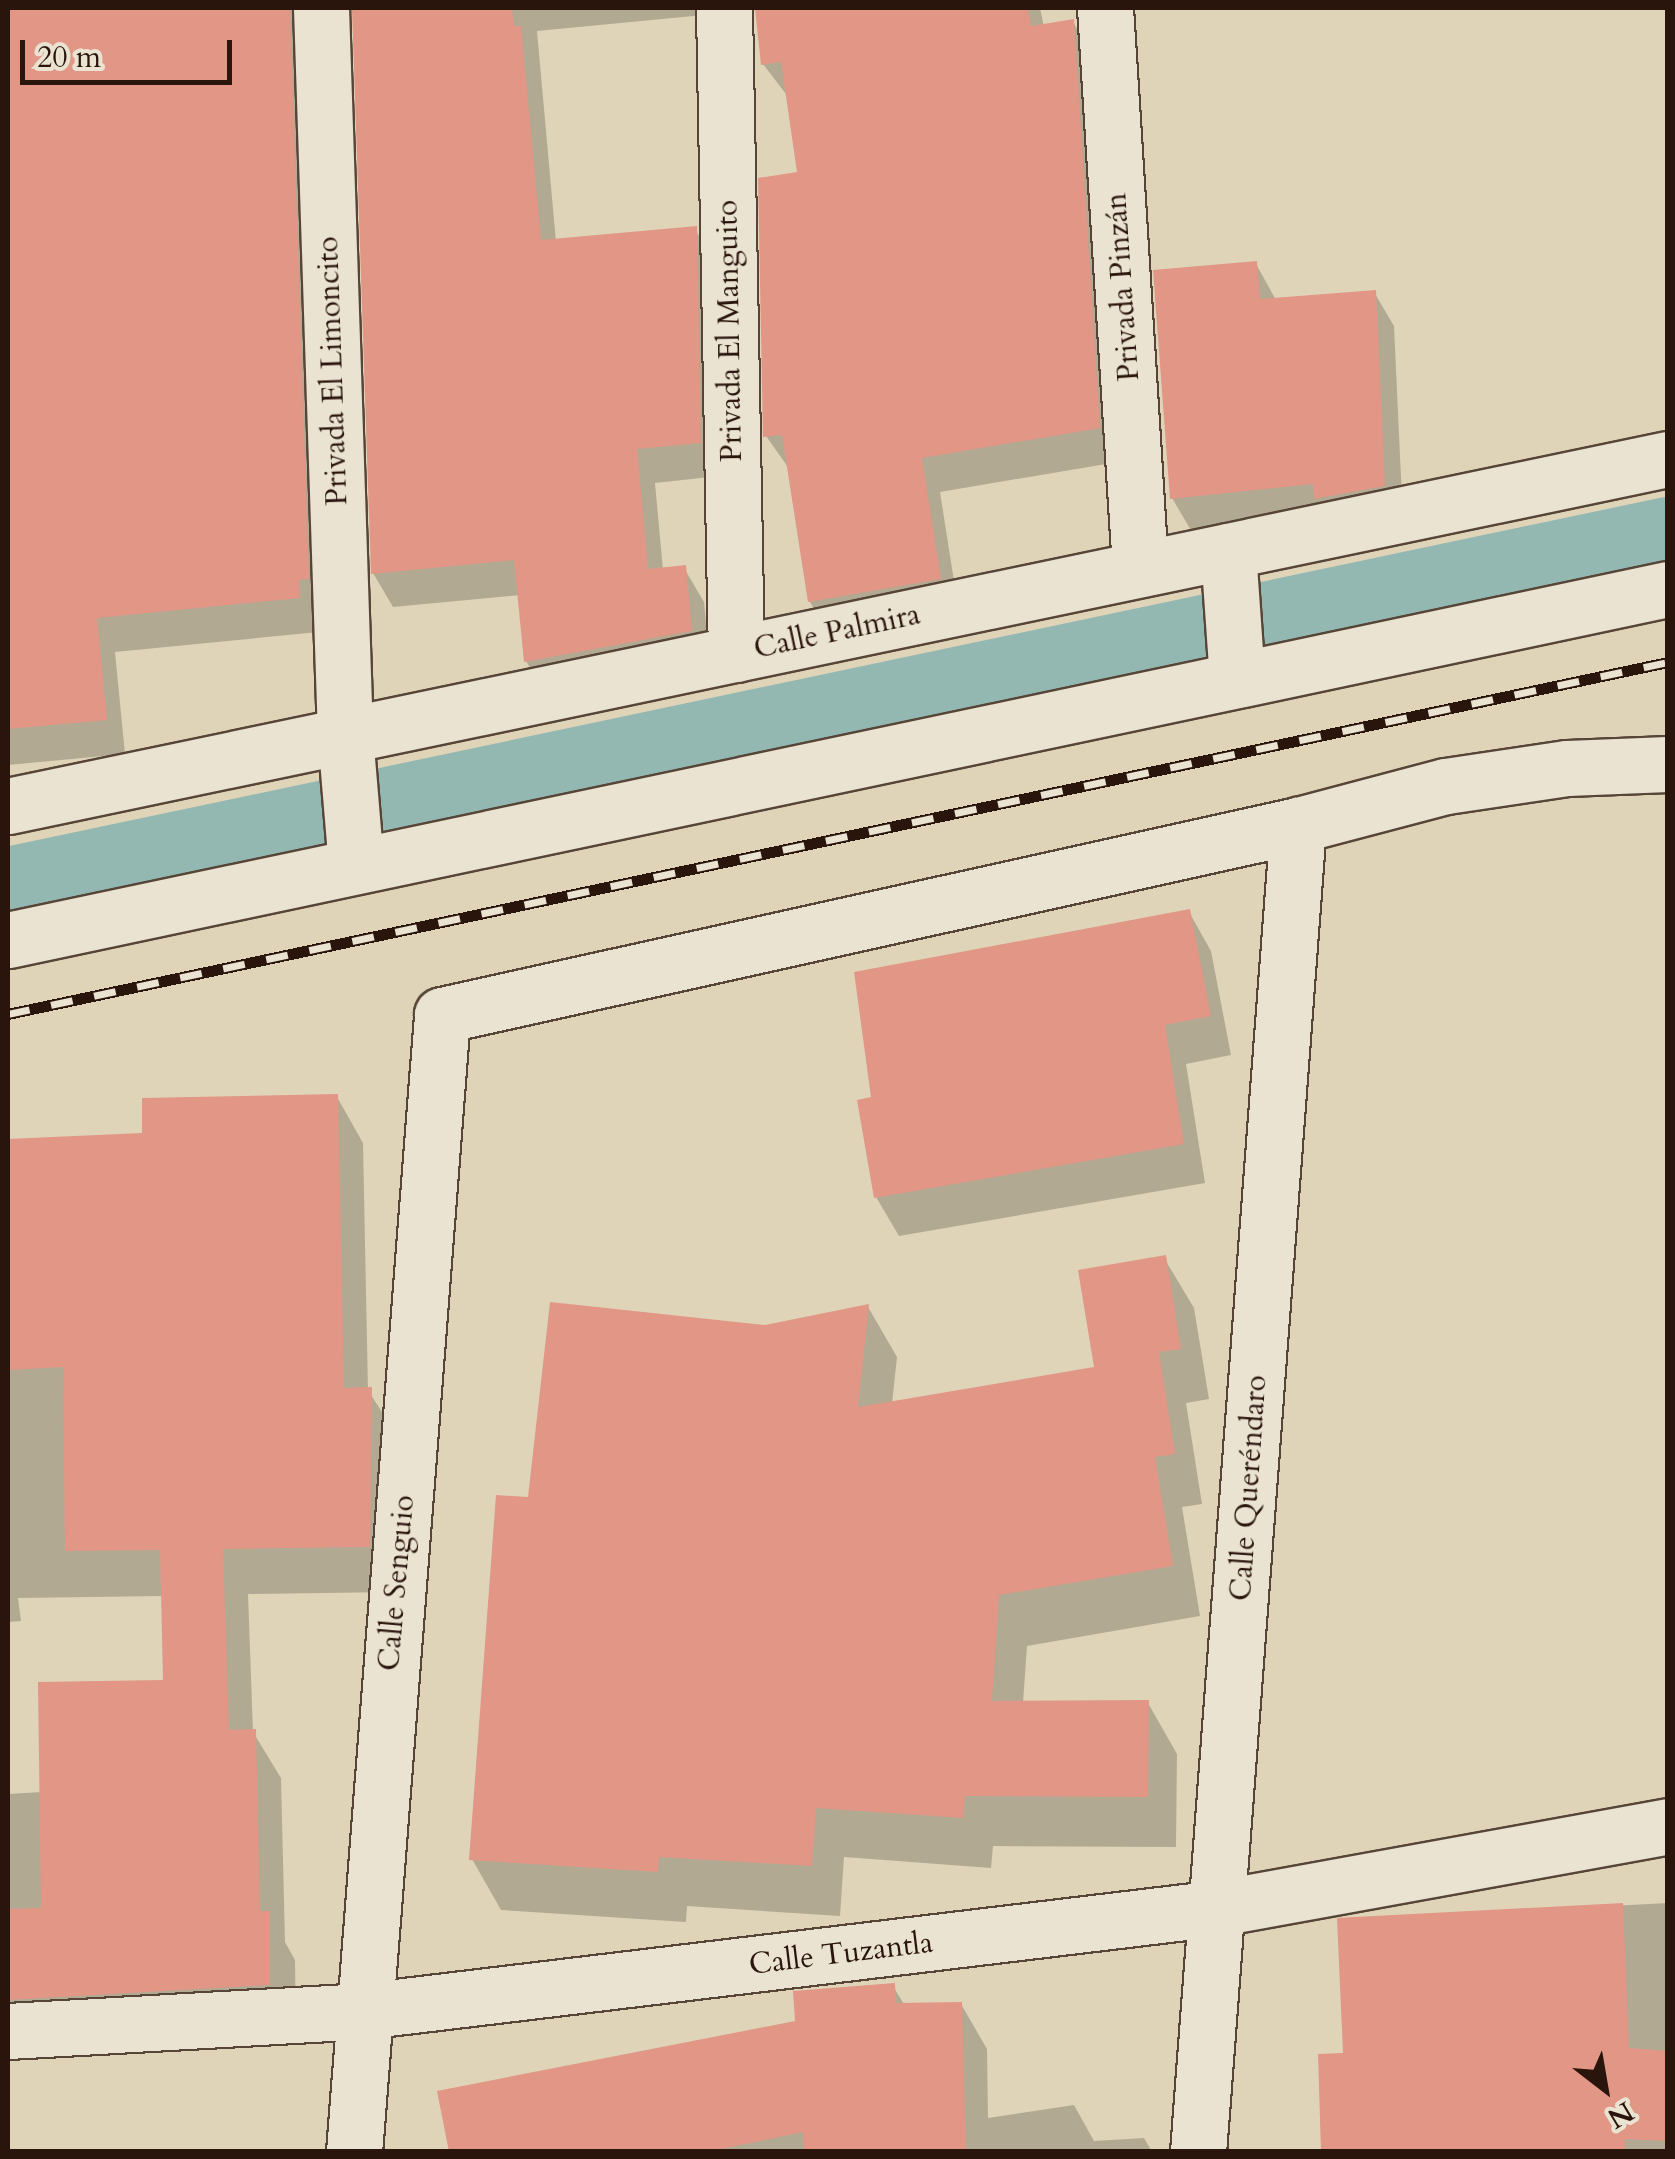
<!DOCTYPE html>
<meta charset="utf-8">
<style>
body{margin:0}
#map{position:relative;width:1675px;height:2159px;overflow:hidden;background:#dfd4b8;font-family:Cardo,serif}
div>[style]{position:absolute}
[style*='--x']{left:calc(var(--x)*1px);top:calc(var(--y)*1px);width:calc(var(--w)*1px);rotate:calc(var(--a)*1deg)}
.shadow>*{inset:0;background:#0003}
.canal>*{height:75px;margin:-37.5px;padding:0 37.5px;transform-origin:37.5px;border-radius:37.5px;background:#93b8b2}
.building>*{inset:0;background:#e19686}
.roads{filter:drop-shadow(2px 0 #574538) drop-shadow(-2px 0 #574538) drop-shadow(0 2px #574538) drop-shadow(0 -2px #574538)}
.street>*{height:55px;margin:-27.5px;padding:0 27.5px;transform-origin:27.5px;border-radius:27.5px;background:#eae3d1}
.rail>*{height:11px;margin-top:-5.5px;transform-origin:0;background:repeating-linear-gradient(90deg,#eae3d1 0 22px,#2a150d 0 44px);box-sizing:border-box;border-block:2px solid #2a150d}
span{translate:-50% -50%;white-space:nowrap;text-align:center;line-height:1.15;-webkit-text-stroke:8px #eae3d1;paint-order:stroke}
.street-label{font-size:30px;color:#2a150d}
.frame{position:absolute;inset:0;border:10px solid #2a150d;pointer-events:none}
.north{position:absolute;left:1555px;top:2039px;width:100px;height:100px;-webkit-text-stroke:8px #eae3d1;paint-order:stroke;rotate:149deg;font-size:28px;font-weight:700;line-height:40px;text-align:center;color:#2a150d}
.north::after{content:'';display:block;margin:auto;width:35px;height:45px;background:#2a150d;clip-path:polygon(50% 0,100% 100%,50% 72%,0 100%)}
.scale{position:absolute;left:20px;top:40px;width:212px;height:45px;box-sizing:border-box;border:5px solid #2a150d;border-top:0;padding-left:12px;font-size:30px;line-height:35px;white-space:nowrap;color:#2a150d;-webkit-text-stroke:8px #eae3d1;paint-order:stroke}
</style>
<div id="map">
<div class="shadow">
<i style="clip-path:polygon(8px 8px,1040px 8px,1044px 27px,1073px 22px,1093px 56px,1118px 462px,940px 492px,959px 613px,830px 636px,810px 602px,790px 470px,766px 436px,800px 174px,789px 98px,763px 64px,756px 10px,537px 31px,556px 242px,695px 229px,715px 263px,719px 476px,655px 483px,663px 570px,684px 568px,704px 602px,710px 665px,546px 695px,526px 661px,520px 595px,393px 607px,373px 573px,355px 14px,339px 10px,319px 632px,115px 652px,125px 754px,8px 765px)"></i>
<i style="clip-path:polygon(1256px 264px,1276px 300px,1374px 292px,1394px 326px,1403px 520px,1192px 532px,1172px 498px)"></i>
<i style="clip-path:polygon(1189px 912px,1211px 951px,1231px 1055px,1186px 1064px,1205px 1183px,899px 1236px,876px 1197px)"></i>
<i style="clip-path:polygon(337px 1097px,363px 1143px,368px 1390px,397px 1436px,395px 1592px,248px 1594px,253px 1732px,281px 1778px,285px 1942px,295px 1960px,296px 2031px,8px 2027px,8px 1794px,42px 1792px,165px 1682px,164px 1596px,18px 1598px,21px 1621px,8px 1622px,8px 1141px,145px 1136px)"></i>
<i style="clip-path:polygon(1164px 1258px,1194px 1308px,1209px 1399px,1186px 1403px,1202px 1504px,1182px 1507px,1200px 1616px,1027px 1646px,1023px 1703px,1148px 1703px,1177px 1754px,1176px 1847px,993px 1846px,991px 1868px,844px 1857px,840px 1916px,687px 1906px,686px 1922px,501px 1910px,472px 1859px,530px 1499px,765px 1327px,868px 1307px,897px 1357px,892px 1404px,1097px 1369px)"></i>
<i style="clip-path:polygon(1668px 1903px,1668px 2152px,1324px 2152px,1345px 2055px,1340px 1920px)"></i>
<i style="clip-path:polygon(893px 1986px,905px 2006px,961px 2004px,987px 2049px,988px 2118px,1074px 2105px,1094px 2141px,1144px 2138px,1152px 2152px,450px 2152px)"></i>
</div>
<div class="canal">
<i style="--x:8;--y:884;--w:1696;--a:-11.91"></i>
</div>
<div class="building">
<i style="clip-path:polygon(8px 8px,290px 8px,309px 579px,299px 580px,300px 598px,97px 618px,107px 720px,8px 729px)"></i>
<i style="clip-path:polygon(352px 8px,512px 8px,514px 26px,521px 26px,541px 240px,697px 226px,701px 443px,637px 449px,648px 569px,686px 565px,692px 631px,524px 662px,514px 560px,371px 574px)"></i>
<i style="clip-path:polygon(755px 8px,1028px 8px,1031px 26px,1074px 19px,1100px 428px,922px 458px,941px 579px,808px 602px,782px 435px,763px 437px,758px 178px,797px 172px,781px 62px,761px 65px)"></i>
<i style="clip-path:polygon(1257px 261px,1260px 299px,1376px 290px,1385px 486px,1314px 499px,1313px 484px,1170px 499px,1153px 270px)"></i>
<i style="clip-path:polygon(1190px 909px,1211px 1016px,1165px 1025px,1184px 1144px,874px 1198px,857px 1100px,871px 1097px,854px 972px)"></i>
<i style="clip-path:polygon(338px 1094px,344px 1388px,372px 1387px,370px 1547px,223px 1549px,229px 1730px,256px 1729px,260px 1911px,270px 1911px,270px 1985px,8px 2000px,8px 1909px,41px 1908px,38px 1682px,163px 1680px,160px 1550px,65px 1551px,63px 1367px,8px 1370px,8px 1139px,142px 1133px,142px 1098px)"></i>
<i style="clip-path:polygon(1166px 1255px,1181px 1349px,1159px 1352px,1175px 1454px,1155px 1457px,1173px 1566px,999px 1595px,992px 1701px,1149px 1700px,1148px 1797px,965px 1796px,963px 1818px,816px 1808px,812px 1866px,659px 1857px,658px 1872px,469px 1860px,496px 1495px,528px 1497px,550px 1302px,765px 1325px,869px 1304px,858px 1407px,1094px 1367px,1078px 1270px)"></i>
<i style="clip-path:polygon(1623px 1903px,1629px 2048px,1668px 2051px,1668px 2141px,1625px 2139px,1625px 2152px,1321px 2152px,1318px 2054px,1343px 2053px,1337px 1918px)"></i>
<i style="clip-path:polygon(895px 1983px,896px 2003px,962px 2002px,966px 2152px,804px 2152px,803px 2132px,707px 2152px,449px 2152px,437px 2091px,795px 2021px,793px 1991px)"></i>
</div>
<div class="roads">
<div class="street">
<i style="--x:321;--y:8;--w:727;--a:88.11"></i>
<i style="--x:345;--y:735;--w:130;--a:85.2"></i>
<i style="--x:724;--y:8;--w:646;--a:88.94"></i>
<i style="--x:1105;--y:8;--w:560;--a:86.42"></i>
<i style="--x:1228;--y:551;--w:129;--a:86"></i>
<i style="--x:8;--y:806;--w:1696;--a:-11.81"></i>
<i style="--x:8;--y:940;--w:1697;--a:-11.94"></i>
<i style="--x:8;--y:2031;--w:356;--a:-3.2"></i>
<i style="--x:363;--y:2011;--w:861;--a:-6.87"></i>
<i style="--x:1218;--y:1908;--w:457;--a:-10.3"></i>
<i style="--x:354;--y:2152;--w:1140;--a:-85.57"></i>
<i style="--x:442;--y:1015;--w:877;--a:-12.51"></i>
<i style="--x:1298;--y:825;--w:153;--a:-14.8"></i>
<i style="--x:1446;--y:786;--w:122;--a:-8.5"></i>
<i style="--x:1567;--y:768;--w:101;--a:-2.3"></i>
<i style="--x:1198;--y:2152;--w:1331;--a:-85.69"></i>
</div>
</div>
<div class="rail">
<i style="--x:8;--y:1014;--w:1697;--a:-11.97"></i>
</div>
<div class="street-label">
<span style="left:1123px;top:287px;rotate:-94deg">Privada Pinzán</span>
<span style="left:730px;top:331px;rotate:-91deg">Privada El Manguito</span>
<span style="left:333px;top:371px;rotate:-92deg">Privada El Limoncito</span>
<span style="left:837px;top:632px;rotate:-12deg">Calle Palmira</span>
<span style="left:1249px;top:1488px;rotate:-86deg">Calle Queréndaro</span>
<span style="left:397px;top:1583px;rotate:-85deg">Calle Senguio</span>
<span style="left:841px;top:1954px;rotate:-7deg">Calle Tuzantla</span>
</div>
<div class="frame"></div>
<div class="north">N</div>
<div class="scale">20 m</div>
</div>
